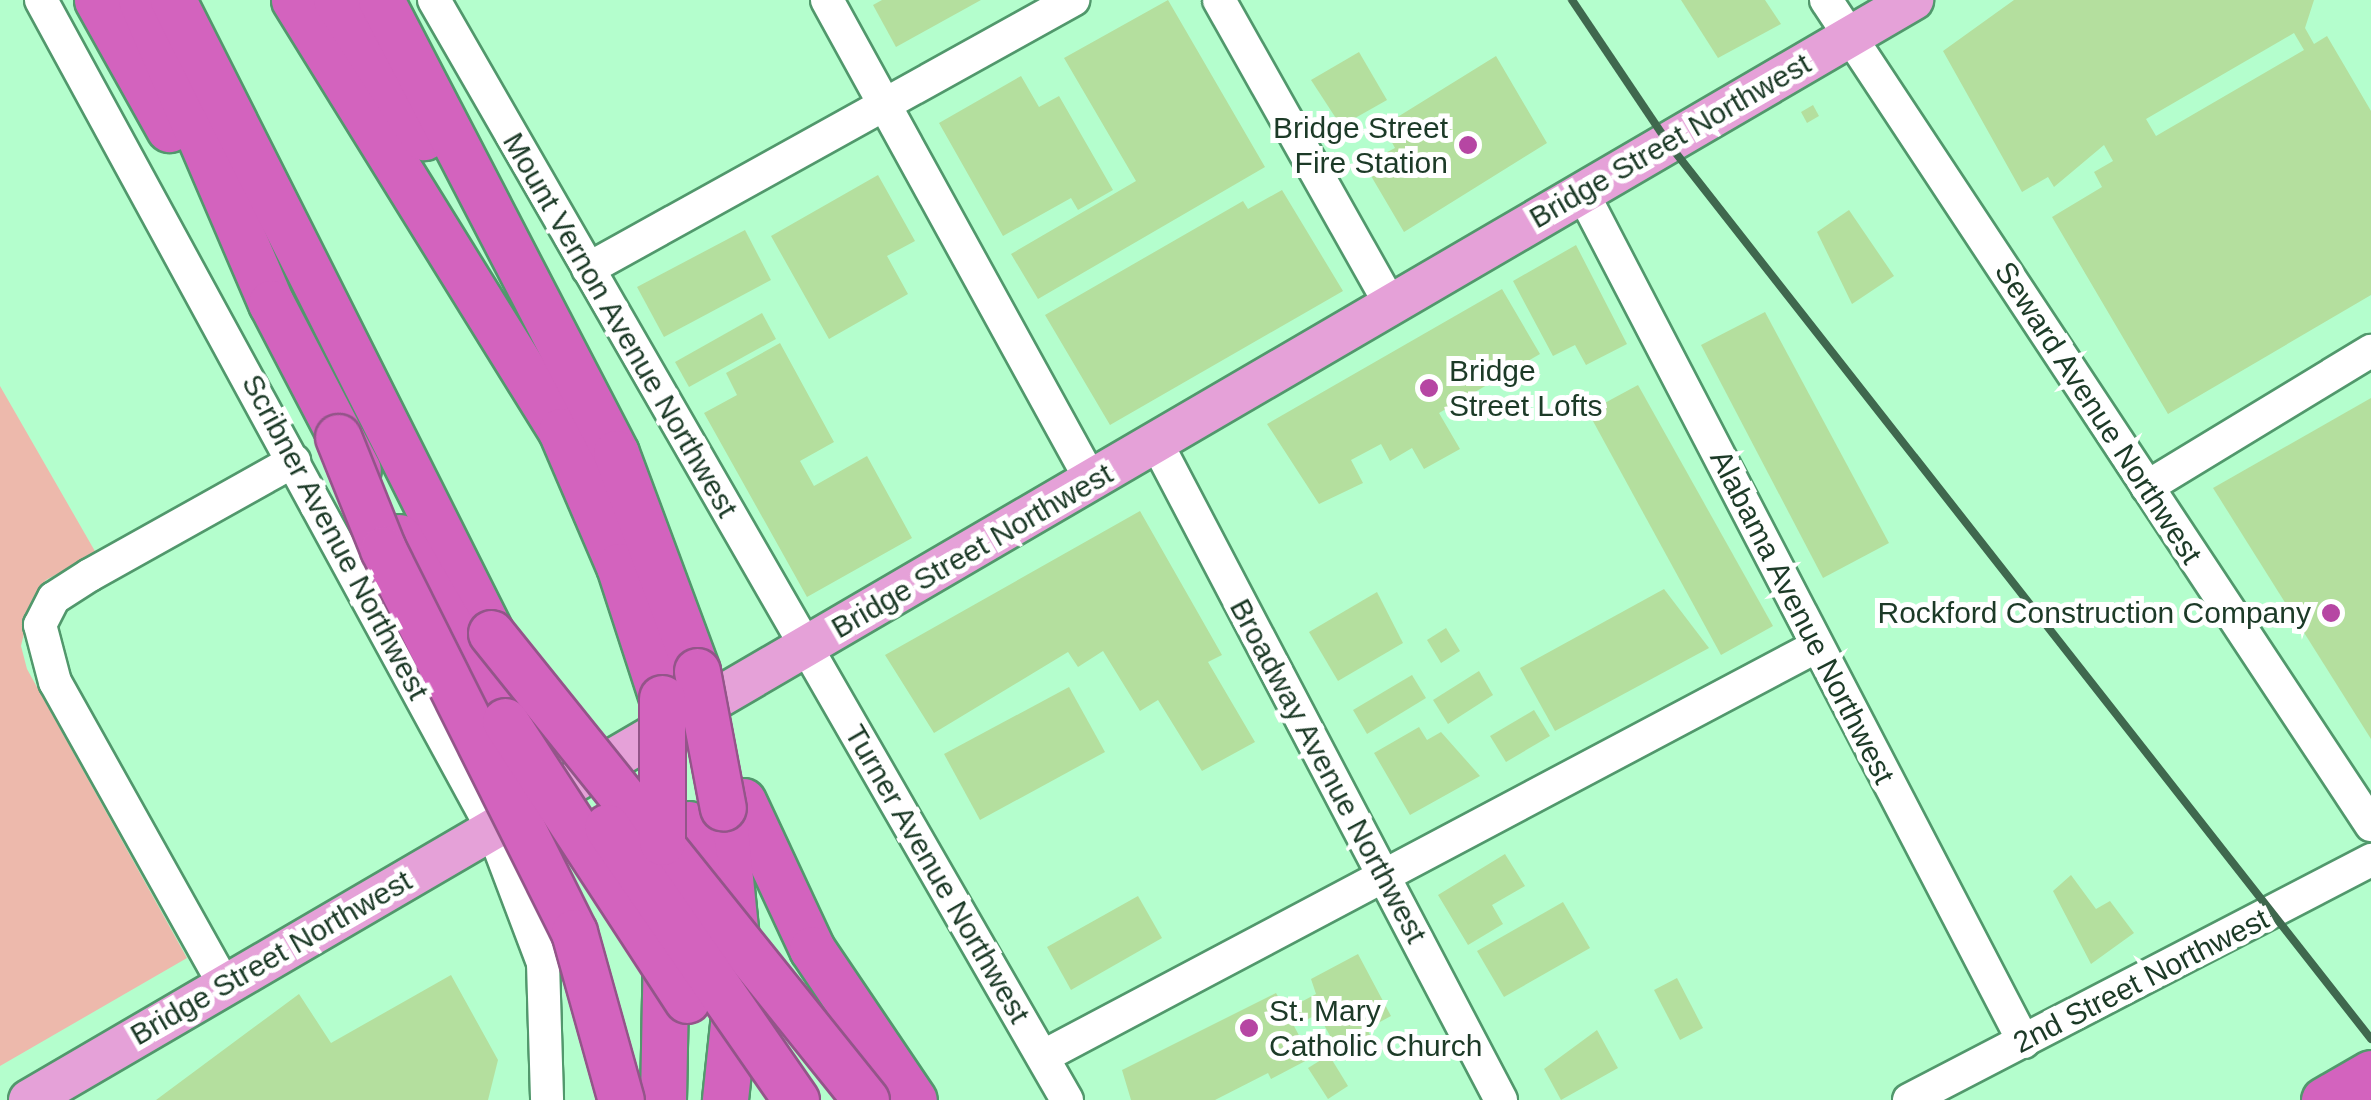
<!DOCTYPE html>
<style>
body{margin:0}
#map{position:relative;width:2371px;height:1100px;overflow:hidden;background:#b4fecd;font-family:Helvetica,sans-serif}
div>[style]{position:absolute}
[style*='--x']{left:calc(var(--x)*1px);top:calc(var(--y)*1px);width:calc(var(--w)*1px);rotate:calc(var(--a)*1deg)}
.green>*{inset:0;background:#edb9ac}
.building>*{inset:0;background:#b4df9e}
.roads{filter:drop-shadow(2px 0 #51986c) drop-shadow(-2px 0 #51986c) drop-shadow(0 2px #51986c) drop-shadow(0 -2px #51986c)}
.minor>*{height:32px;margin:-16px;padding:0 16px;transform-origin:16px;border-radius:16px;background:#fff}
.major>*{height:40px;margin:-20px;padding:0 20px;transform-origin:20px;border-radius:20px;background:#e5a1d8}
.highway>*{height:45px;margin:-22.5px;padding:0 22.5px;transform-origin:22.5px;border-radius:22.5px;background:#d363be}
.rail>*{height:8px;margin:-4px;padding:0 4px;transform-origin:4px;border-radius:4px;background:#3f684e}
.bridges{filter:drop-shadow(2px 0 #935589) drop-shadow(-2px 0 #935589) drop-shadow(0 2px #935589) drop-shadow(0 -2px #935589)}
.highway-bridge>*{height:45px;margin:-22.5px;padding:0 22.5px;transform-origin:22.5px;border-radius:22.5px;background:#d363be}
.dots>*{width:28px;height:28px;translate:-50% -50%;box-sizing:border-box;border:5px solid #fff;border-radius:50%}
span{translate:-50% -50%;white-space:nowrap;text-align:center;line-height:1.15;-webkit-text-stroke:10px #fff;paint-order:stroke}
.poi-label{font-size:30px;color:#1c3a27}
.right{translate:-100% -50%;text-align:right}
.left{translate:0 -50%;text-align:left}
.street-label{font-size:30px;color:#1c3a27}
</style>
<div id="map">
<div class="green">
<i style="clip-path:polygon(0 386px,96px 553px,46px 580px,32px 600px,21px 646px,27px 669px,187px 958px,0 1066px)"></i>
</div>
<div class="building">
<i style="clip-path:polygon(882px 0,981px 0,896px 47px,873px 5px)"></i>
<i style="clip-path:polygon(1168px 0,1265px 167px,1038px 299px,1011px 254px,1136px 181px,1064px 58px)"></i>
<i style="clip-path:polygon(1681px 0,1765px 0,1781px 24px,1718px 58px)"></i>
<i style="clip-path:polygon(evenodd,2014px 0,2314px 0,2305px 28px,2314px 44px,2327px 36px,2371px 111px,2371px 295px,2168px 414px,2052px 217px,2102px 187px,2094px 172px,2113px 161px,2104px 145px,2054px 187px,2048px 177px,2022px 192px,1943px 51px,2014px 0,2294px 33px,2304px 50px,2156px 136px,2146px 119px,2294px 33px)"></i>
<i style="clip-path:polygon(1359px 52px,1387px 100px,1341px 126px,1311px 80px)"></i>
<i style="clip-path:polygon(1496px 56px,1547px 143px,1404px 232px,1364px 164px,1395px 148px,1383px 126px)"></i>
<i style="clip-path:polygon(1021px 76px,1039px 107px,1059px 96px,1113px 190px,1078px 210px,1071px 198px,1003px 236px,939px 123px)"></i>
<i style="clip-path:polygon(1813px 105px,1819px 116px,1807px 123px,1801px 112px)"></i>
<i style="clip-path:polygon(878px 175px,915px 241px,887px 256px,908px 294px,829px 339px,771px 236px)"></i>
<i style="clip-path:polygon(1282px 190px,1343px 291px,1110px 425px,1045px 315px,1243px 201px,1248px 209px)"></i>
<i style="clip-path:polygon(1849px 210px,1894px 276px,1852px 304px,1817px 232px)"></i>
<i style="clip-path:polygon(745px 230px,771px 280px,664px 337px,637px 287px)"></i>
<i style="clip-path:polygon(1576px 245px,1627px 344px,1586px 365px,1575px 345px,1553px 356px,1513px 281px)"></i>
<i style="clip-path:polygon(1502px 289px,1540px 354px,1439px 413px,1460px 449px,1424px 469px,1412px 448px,1390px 461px,1381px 444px,1351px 460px,1363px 483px,1319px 504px,1267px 424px)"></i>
<i style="clip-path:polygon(1765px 312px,1889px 543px,1823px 578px,1701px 345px)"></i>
<i style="clip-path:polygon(762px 313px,776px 339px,689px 387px,675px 362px)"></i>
<i style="clip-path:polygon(780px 343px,834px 442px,800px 461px,814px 486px,867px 456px,912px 538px,807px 597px,704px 413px,737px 395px,726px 373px)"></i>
<i style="clip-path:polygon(1638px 385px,1773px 626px,1721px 655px,1588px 412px)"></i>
<i style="clip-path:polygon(2371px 398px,2371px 739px,2213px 488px)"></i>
<i style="clip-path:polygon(1140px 511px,1222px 655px,1208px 662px,1255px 742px,1202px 771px,1158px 700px,1140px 711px,1103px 651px,1078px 667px,1068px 652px,934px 733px,885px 655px)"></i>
<i style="clip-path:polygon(1664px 589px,1709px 648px,1555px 731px,1520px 668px)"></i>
<i style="clip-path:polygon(1377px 592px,1403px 643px,1338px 681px,1309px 632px)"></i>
<i style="clip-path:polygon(1446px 628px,1460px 651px,1441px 663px,1427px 640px)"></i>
<i style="clip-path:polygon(1479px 671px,1493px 695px,1448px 724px,1433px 700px)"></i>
<i style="clip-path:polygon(1412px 675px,1426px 698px,1367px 734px,1353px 710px)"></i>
<i style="clip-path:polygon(1069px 687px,1105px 752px,980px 820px,944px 754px)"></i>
<i style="clip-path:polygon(1534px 710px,1550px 736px,1506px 762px,1490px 736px)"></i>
<i style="clip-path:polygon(1419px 727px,1427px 740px,1441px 732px,1480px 776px,1410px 815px,1374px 753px)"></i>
<i style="clip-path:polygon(1505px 854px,1525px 886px,1492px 905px,1503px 924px,1468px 945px,1438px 895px)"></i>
<i style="clip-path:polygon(2071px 875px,2096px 909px,2110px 901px,2134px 933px,2091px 964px,2053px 891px)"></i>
<i style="clip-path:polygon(1138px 896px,1162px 938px,1071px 990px,1047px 947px)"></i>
<i style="clip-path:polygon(1563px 902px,1590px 948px,1504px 997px,1477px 951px)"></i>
<i style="clip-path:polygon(1358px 954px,1391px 1016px,1367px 1029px,1371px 1037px,1339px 1052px,1318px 1014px,1294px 1026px,1311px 1058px,1271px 1079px,1268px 1073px,1215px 1100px,1131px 1100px,1122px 1070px,1276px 993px,1286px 1010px,1316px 994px,1311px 979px)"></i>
<i style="clip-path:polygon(451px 975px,498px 1060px,488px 1100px,156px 1100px,299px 994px,331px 1043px)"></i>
<i style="clip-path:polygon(1677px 978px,1703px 1028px,1680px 1040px,1654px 990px)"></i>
<i style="clip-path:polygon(1597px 1030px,1618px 1068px,1561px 1100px,1544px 1069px)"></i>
<i style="clip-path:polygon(1329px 1055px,1348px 1086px,1328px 1099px,1308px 1068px)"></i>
</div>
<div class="roads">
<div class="minor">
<i style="--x:41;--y:0;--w:943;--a:61.42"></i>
<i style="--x:492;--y:828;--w:144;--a:69.3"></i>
<i style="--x:543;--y:963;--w:137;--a:88.3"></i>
<i style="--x:434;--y:0;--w:1269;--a:60.08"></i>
<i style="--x:827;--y:0;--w:548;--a:61.19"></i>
<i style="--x:1219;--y:0;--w:348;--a:60.6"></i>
<i style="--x:1826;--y:0;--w:989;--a:56.55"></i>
<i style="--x:1582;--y:192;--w:958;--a:62.53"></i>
<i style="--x:588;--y:269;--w:555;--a:-29.01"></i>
<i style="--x:1156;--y:442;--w:743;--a:62.33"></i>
<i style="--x:2147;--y:487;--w:262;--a:-31.3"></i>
<i style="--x:225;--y:986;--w:348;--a:-119.2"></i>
<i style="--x:55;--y:682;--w:59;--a:-104.7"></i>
<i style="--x:40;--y:625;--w:30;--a:-63"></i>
<i style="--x:54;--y:598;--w:43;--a:-32.6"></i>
<i style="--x:90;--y:575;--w:234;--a:-29.2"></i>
<i style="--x:1044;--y:1056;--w:875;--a:-27.94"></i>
<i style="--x:1909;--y:1100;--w:521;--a:-27.45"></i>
</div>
<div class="major">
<i style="--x:29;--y:1100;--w:2182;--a:-30.28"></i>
</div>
<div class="highway">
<i style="--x:97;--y:0;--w:148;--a:60.8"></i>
<i style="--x:141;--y:0;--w:330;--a:66.8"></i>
<i style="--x:271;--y:303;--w:188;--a:62.5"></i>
<i style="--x:173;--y:0;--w:708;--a:63.33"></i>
<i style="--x:294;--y:0;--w:507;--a:58.22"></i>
<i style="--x:561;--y:431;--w:147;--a:66.8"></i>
<i style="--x:619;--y:566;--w:139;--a:72"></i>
<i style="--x:336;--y:0;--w:163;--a:57.3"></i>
<i style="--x:381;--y:0;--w:510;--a:62.58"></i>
<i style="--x:616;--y:453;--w:233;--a:69.6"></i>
<i style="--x:399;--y:537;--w:212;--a:60.1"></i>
<i style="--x:743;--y:801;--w:163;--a:65"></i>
<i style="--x:812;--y:949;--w:182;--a:56"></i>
<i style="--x:723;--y:808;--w:161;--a:84.3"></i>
<i style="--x:739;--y:968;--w:133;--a:96.1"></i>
<i style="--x:689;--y:824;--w:86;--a:81.3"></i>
<i style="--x:663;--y:1100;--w:153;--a:-88.9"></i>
<i style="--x:2324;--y:1100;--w:54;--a:-29.9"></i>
</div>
</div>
<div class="rail">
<i style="--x:1572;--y:0;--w:172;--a:56.1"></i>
<i style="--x:1668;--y:143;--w:1139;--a:51.88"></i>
</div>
<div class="bridges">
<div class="highway-bridge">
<i style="--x:338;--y:437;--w:121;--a:68.1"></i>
<i style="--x:383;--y:549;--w:428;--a:63.5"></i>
<i style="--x:574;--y:932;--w:174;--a:74.4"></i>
<i style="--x:491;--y:633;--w:599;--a:51.24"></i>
<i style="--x:697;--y:671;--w:139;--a:79.3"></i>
<i style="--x:505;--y:721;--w:333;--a:56.9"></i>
<i style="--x:607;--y:827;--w:332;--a:55.3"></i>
<i style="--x:662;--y:842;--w:144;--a:-90"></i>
</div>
</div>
<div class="dots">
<i style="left:1468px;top:145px;background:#b646a3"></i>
<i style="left:1429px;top:388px;background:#b646a3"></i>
<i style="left:2331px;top:613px;background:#b646a3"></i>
<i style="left:1249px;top:1028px;background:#b646a3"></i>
</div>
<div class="poi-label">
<span class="right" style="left:1448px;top:145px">Bridge Street<br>Fire Station</span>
<span class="left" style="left:1449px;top:388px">Bridge<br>Street Lofts</span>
<span class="right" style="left:2311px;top:613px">Rockford Construction Company</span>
<span class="left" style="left:1269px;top:1028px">St. Mary<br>Catholic Church</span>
</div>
<div class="street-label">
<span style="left:1670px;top:141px;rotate:-30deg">Bridge Street Northwest</span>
<span style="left:620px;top:325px;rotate:60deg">Mount Vernon Avenue Northwest</span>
<span style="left:2098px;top:413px;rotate:57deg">Seward Avenue Northwest</span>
<span style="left:335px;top:537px;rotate:62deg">Scribner Avenue Northwest</span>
<span style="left:972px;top:551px;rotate:-30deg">Bridge Street Northwest</span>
<span style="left:1802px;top:617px;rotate:63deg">Alabama Avenue Northwest</span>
<span style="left:1328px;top:771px;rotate:62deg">Broadway Avenue Northwest</span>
<span style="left:937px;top:874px;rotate:60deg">Turner Avenue Northwest</span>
<span style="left:271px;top:958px;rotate:-30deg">Bridge Street Northwest</span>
<span style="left:2141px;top:981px;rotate:-27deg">2nd Street Northwest</span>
</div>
</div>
